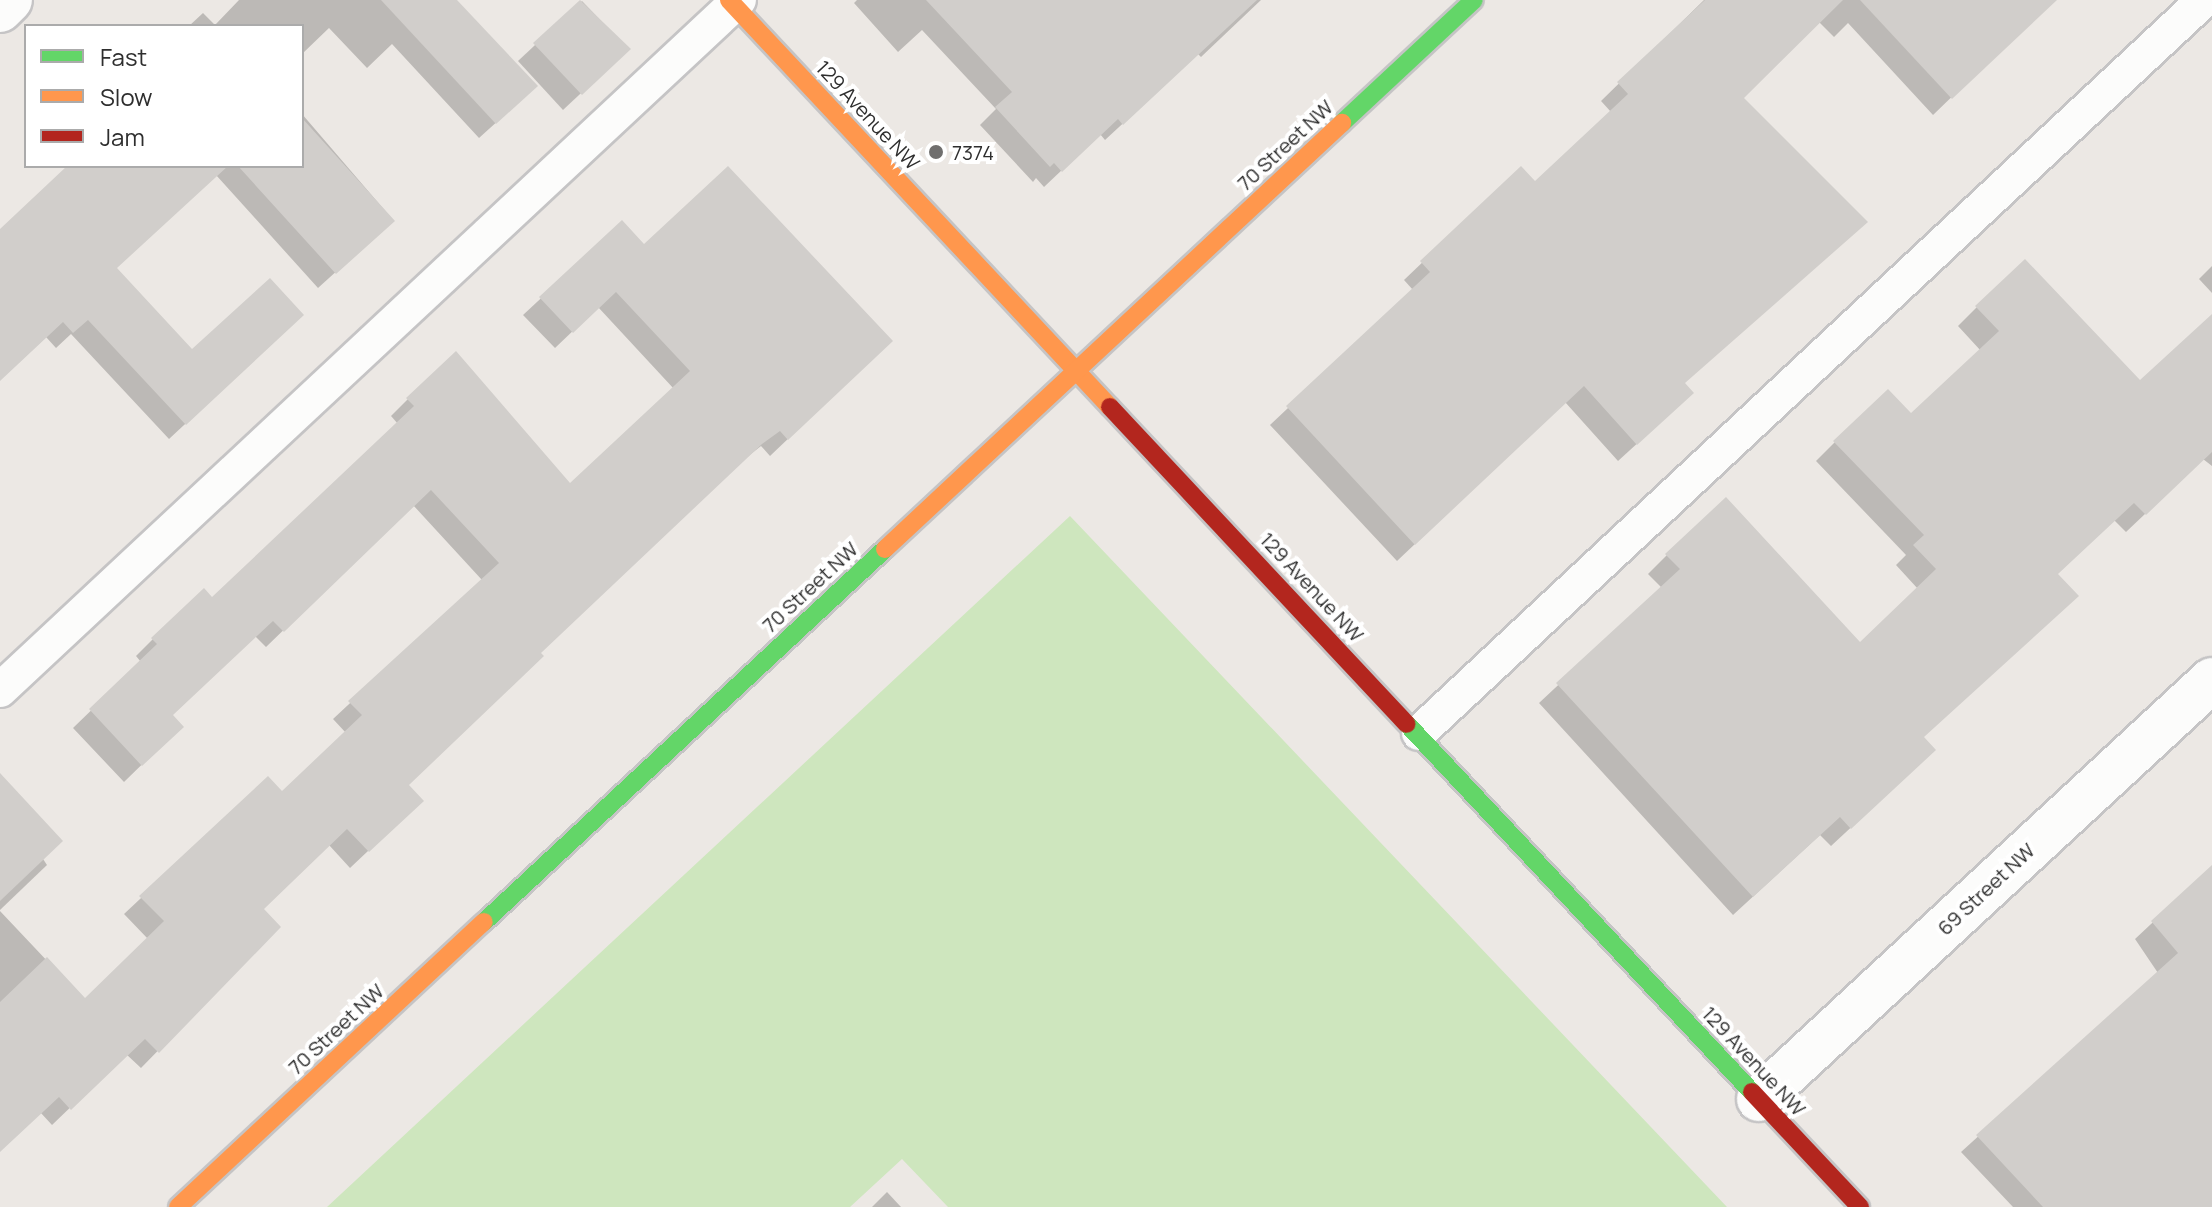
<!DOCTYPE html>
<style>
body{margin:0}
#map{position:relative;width:2212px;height:1207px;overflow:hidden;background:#ece8e4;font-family:Manrope,sans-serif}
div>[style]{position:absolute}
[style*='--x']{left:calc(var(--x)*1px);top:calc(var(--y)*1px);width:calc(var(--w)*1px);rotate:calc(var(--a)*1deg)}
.green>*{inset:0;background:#cee6be}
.shadow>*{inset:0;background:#0003}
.building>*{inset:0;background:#d1cecb}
.roads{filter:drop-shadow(2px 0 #c5c4c5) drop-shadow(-2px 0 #c5c4c5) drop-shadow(0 2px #c5c4c5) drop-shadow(0 -2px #c5c4c5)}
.lane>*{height:34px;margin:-17px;padding:0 17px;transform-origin:17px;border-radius:17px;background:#fcfcfb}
.street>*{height:44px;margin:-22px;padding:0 22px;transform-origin:22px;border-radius:22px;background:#fcfcfb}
.fast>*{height:18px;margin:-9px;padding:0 9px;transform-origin:9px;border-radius:9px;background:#63d668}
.slow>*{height:18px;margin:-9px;padding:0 9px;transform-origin:9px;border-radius:9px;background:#ff974d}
.jam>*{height:18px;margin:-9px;padding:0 9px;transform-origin:9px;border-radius:9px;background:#b3261e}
.dots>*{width:22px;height:22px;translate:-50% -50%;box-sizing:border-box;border:4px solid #fff;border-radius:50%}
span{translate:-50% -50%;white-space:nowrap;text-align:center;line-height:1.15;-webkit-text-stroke:8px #fff;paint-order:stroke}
.street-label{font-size:20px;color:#2e2e2e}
.poi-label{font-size:20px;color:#2e2e2e}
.left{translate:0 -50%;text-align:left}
.legend{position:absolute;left:24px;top:24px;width:280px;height:144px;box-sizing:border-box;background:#fff;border:2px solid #ababab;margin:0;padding:10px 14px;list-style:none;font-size:24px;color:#2e2e2e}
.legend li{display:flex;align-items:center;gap:16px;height:40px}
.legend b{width:40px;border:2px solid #ababab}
</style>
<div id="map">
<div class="green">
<i style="clip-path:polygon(1070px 516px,1727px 1207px,948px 1207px,902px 1159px,850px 1207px,327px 1207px)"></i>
</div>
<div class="shadow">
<i style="clip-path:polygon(239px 0,454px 0,519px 102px,479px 138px,392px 44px,367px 68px,329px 28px,302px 54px,302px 26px,189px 26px,203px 13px,215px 25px)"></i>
<i style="clip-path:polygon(857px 0,1261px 0,1201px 57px,1198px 54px,1105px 140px,1100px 134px,1044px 187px,1036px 178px,1033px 182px,980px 125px,996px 109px,922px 30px,898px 52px,854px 3px)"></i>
<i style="clip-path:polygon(1704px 0,2052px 0,1933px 115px,1848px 23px,1834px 37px,1818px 21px,1741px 98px,1683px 384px,1674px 410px,1618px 461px,1565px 402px,1397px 561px,1270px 425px,1413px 290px,1404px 280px,1521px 168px,1535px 184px,1611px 112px,1601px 101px)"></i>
<i style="clip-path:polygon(582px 1px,628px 49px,563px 110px,518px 61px)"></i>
<i style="clip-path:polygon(302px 114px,393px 220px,318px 288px,216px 175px,115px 268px,192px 351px,285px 331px,169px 439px,71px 334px,56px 348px,46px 337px,0 380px,0 232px,73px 166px,302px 166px)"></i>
<i style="clip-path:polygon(622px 223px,644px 247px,873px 358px,770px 456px,761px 446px,742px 461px,539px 653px,407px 785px,404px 817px,350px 868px,329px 845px,261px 909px,279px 927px,141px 1068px,126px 1054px,52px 1125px,40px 1112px,0 1151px,0 911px,85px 1001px,148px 939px,124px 914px,268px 779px,282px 794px,346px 733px,333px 719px,482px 580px,413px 505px,266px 647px,255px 636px,171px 716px,164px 743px,124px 782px,73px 728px,141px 662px,136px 656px,153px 639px,212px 600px,398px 424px,391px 416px,408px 399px,570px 485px,674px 389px,598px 307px,555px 348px,523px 315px)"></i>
<i style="clip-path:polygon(2212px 266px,2212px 293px,2199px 279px)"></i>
<i style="clip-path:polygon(1977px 307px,2140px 383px,2212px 317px,2212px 466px,2203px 459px,2126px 532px,2114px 520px,2056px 575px,1922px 738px,1915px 768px,1831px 846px,1820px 835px,1733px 915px,1539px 703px,1662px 588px,1648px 574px,1667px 555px,1859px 644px,1918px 589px,1896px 565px,1906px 555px,1816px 461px,1835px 442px,1910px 416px,1981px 351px,1958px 326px)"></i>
<i style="clip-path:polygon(0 794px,47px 865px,0 910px)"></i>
<i style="clip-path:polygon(2197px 881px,2212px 896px,2212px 1207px,2013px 1207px,1961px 1152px,2158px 973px,2135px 939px)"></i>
<i style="clip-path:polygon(887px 1192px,901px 1207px,872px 1207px)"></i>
</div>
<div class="building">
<i style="clip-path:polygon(381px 0,457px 0,538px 86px,496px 124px)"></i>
<i style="clip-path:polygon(580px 0,631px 49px,582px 95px,533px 43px)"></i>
<i style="clip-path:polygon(926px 0,1257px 0,1123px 125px,1118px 119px,1062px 172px,1054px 163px,1050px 167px,995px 107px,1012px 92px)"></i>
<i style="clip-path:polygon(1705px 0,1843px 0,1744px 98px,1868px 222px,1685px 383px,1694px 393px,1637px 445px,1584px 386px,1415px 545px,1286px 406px,1430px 272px,1420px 261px,1521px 166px,1535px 181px,1628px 94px,1617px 82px)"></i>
<i style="clip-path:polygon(1860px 0,2057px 0,1952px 99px)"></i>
<i style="clip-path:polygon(302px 118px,395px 221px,336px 274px,238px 166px,302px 166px)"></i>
<i style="clip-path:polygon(67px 166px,228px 166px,117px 268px,192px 349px,270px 278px,304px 315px,186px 425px,88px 320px,73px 333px,63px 322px,0 381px,0 229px)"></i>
<i style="clip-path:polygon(728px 166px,893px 341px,788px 440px,780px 431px,762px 444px,541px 653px,544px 656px,409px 785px,424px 801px,369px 852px,347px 829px,264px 909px,281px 927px,159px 1053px,145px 1039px,71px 1110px,59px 1097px,0 1152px,0 1002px,47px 957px,85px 998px,164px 921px,139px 896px,268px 776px,282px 791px,362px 715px,348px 701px,499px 563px,431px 490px,284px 632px,273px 621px,173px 715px,184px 727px,142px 766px,89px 709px,157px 644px,151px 638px,204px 588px,212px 597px,414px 406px,406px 398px,456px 351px,570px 483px,690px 371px,616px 292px,573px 333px,539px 297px,622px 220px,644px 244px)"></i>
<i style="clip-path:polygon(2025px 259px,2140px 380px,2212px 314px,2212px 452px,2146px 515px,2134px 503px,2058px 574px,2079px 596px,1924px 737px,1936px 750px,1851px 829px,1840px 817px,1753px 897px,1556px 683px,1680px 569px,1665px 554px,1726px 497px,1860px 642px,1936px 569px,1913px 545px,1924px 535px,1833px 441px,1888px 389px,1911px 413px,1999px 331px,1975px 306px)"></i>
<i style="clip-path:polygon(0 773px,63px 841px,0 901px)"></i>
<i style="clip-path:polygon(2212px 865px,2212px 1207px,2043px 1207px,1976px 1135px,2178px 953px,2151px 921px)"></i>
</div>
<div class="roads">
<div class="lane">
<i style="--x:0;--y:690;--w:1011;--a:-43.04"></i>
<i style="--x:1419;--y:733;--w:1074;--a:-43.04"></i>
</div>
<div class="street">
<i style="--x:0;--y:10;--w:14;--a:-45"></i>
<i style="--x:1759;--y:1099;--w:617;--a:-42.77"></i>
</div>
<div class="fast">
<i style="--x:1342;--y:123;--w:180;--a:-43"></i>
<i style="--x:1407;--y:724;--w:504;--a:46.85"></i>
<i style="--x:484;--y:922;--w:548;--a:-42.93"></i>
</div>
<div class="slow">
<i style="--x:729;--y:0;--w:558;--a:46.89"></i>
<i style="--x:885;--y:549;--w:625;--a:-42.99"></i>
<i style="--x:178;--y:1207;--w:418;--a:-43"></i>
</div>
<div class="jam">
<i style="--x:1110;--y:407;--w:434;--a:46.9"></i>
<i style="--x:1752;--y:1092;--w:158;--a:46.8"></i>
</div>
</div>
<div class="dots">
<i style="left:936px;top:152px;background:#706f6e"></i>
</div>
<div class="street-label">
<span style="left:868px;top:115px;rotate:47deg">129 Avenue NW</span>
<span style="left:1285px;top:145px;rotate:-43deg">70 Street NW</span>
<span style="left:810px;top:587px;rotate:-43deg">70 Street NW</span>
<span style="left:1312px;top:587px;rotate:47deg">129 Avenue NW</span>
<span style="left:1986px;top:889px;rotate:-43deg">69 Street NW</span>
<span style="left:336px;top:1029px;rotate:-43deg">70 Street NW</span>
<span style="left:1754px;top:1061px;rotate:47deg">129 Avenue NW</span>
</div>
<div class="poi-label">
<span class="left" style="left:952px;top:152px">7374</span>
</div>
<ul class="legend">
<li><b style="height:10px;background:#63d668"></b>Fast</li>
<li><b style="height:10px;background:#ff974d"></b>Slow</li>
<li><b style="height:10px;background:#b3261e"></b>Jam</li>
</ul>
</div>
